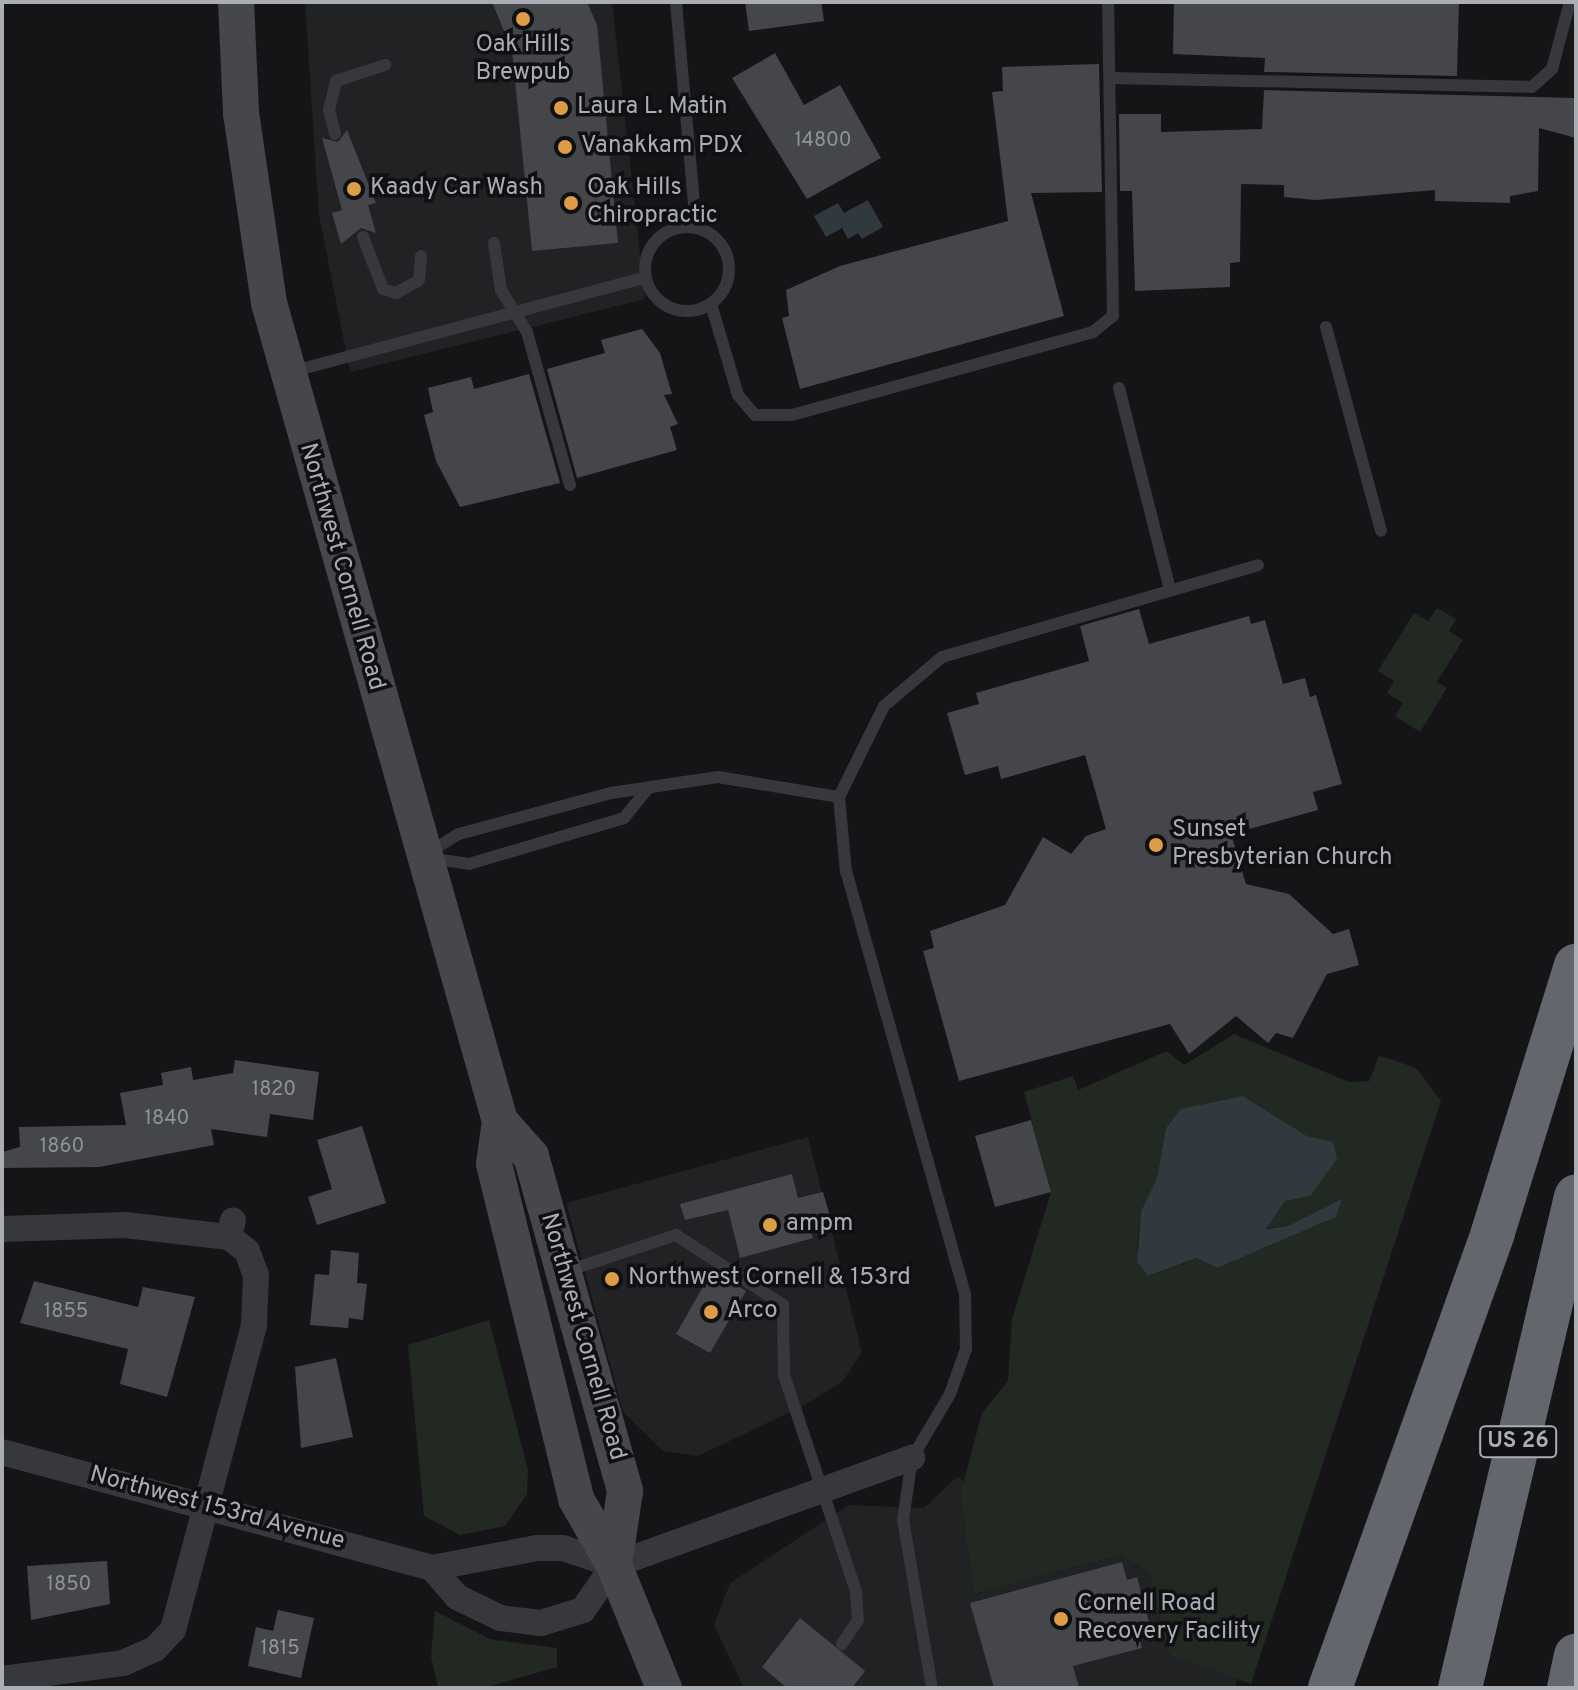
<!DOCTYPE html>
<style>
body{margin:0}
#map{position:relative;width:1578px;height:1690px;overflow:hidden;background:#151517;font-family:Overpass,sans-serif}
div>[style]{position:absolute}
[style*='--x']{left:calc(var(--x)*1px);top:calc(var(--y)*1px);width:calc(var(--w)*1px);rotate:calc(var(--a)*1deg)}
.built>*{inset:0;background:#212224}
.green>*{inset:0;background:#222822}
.water>*{inset:0;background:#30393e}
.building>*{inset:0;background:#444649}
.service>*{height:12px;margin:-6px;padding:0 6px;transform-origin:6px;border-radius:6px;background:#37383b}
.service>.ring{margin:-6px;padding:0;box-sizing:content-box;background:none;border:12px solid #37383b;border-radius:50%}
.minor>*{height:26px;margin:-13px;padding:0 13px;transform-origin:13px;border-radius:13px;background:#37383b}
.secondary>*{height:36px;margin:-18px;padding:0 18px;transform-origin:18px;border-radius:18px;background:#45474b}
.motorway>*{height:44px;margin:-22px;padding:0 22px;transform-origin:22px;border-radius:22px;background:#63666c}
.dots>*{width:22px;height:22px;translate:-50% -50%;box-sizing:border-box;border:4px solid #101012;border-radius:50%}
span{translate:-50% -50%;white-space:nowrap;text-align:center;line-height:1.15;-webkit-text-stroke:7px #101012;paint-order:stroke}
.number-label{font-size:20px;color:#90949a}
.number-label span{-webkit-text-stroke-width:0}
.shield-label span{padding:2px 6px;background:#101012;border:2px solid;border-radius:6px;-webkit-text-stroke-width:0}
.shield-label{font-size:22px;color:#a9aeb5;font-weight:700}
.poi-label{font-size:24px;color:#a9aeb5}
.left{translate:0 -50%;text-align:left}
.street-label{font-size:24px;color:#a9aeb5}
.frame{position:absolute;inset:0;border:4px solid #a9aeb5;pointer-events:none}
</style>
<div id="map">
<div class="built">
<i style="clip-path:polygon(305px 2px,612px 2px,645px 299px,350px 372px,319px 215px)"></i>
<i style="clip-path:polygon(808px 1137px,862px 1352px,843px 1381px,805px 1405px,698px 1456px,663px 1451px,623px 1412px,566px 1203px)"></i>
<i style="clip-path:polygon(958px 1476px,966px 1485px,960px 1495px,974px 1594px,1120px 1555px,1149px 1572px,1169px 1655px,1237px 1679px,1234px 1688px,744px 1688px,714px 1625px,730px 1583px,849px 1505px,924px 1508px)"></i>
</div>
<div class="green">
<i style="clip-path:polygon(1437px 608px,1456px 619px,1449px 631px,1463px 640px,1437px 682px,1447px 688px,1420px 732px,1395px 716px,1403px 703px,1387px 693px,1394px 681px,1378px 671px,1414px 613px,1428px 621px)"></i>
<i style="clip-path:polygon(evenodd,1234px 1034px,1349px 1082px,1369px 1081px,1379px 1056px,1387px 1058px,1416px 1068px,1441px 1101px,1251px 1684px,1169px 1655px,1149px 1572px,1120px 1555px,974px 1594px,960px 1495px,982px 1413px,1008px 1381px,1012px 1319px,1051px 1192px,1024px 1092px,1073px 1076px,1078px 1090px,1167px 1051px,1184px 1065px,1234px 1034px,1243px 1096px,1307px 1136px,1310px 1196px,1285px 1201px,1266px 1228px,1288px 1226px,1342px 1199px,1336px 1217px,1217px 1268px,1198px 1258px,1149px 1276px,1137px 1249px,1141px 1211px,1157px 1178px,1166px 1128px,1243px 1096px)"></i>
<i style="clip-path:polygon(489px 1320px,528px 1470px,527px 1494px,505px 1526px,460px 1535px,424px 1516px,408px 1345px)"></i>
<i style="clip-path:polygon(435px 1611px,490px 1639px,557px 1648px,557px 1667px,484px 1688px,438px 1688px,431px 1656px)"></i>
</div>
<div class="water">
<i style="clip-path:polygon(868px 200px,883px 227px,862px 239px,858px 233px,848px 239px,842px 228px,826px 237px,814px 216px,838px 203px,844px 213px)"></i>
<i style="clip-path:polygon(1243px 1096px,1307px 1136px,1333px 1142px,1337px 1159px,1310px 1196px,1285px 1201px,1266px 1229px,1288px 1226px,1342px 1199px,1336px 1217px,1217px 1268px,1197px 1258px,1148px 1276px,1137px 1262px,1141px 1211px,1157px 1178px,1166px 1128px,1181px 1109px)"></i>
</div>
<div class="building">
<i style="clip-path:polygon(492px 2px,587px 2px,597px 25px,618px 243px,532px 251px,512px 50px)"></i>
<i style="clip-path:polygon(745px 2px,821px 2px,824px 21px,749px 31px)"></i>
<i style="clip-path:polygon(1174px 2px,1459px 2px,1457px 76px,1264px 72px,1265px 58px,1173px 54px)"></i>
<i style="clip-path:polygon(775px 53px,804px 105px,840px 85px,881px 158px,807px 199px,732px 78px)"></i>
<i style="clip-path:polygon(1099px 64px,1102px 192px,1031px 193px,1064px 316px,800px 389px,782px 318px,789px 316px,786px 290px,840px 266px,1008px 221px,992px 92px,1003px 91px,1002px 67px)"></i>
<i style="clip-path:polygon(1264px 90px,1576px 98px,1576px 138px,1539px 128px,1538px 191px,1510px 196px,1510px 203px,1435px 201px,1435px 190px,1316px 200px,1284px 197px,1284px 185px,1241px 184px,1240px 262px,1230px 263px,1230px 287px,1135px 291px,1132px 191px,1120px 191px,1119px 114px,1161px 114px,1161px 132px,1262px 129px)"></i>
<i style="clip-path:polygon(347px 130px,376px 203px,368px 205px,376px 233px,361px 228px,341px 244px,332px 213px,342px 210px,322px 138px,338px 142px)"></i>
<i style="clip-path:polygon(642px 329px,660px 353px,672px 394px,664px 395px,678px 424px,670px 427px,677px 450px,577px 478px,547px 369px,605px 353px,601px 340px)"></i>
<i style="clip-path:polygon(529px 374px,560px 483px,460px 507px,436px 461px,424px 415px,433px 412px,428px 388px,471px 377px,474px 389px)"></i>
<i style="clip-path:polygon(1139px 609px,1149px 644px,1249px 616px,1251px 624px,1265px 620px,1283px 684px,1305px 678px,1310px 697px,1316px 695px,1342px 784px,1313px 792px,1318px 810px,1231px 834px,1246px 884px,1289px 894px,1333px 934px,1349px 929px,1359px 965px,1327px 974px,1293px 1038px,1276px 1033px,1268px 1043px,1236px 1016px,1189px 1054px,1170px 1024px,959px 1081px,923px 951px,934px 948px,930px 931px,1005px 905px,1043px 837px,1071px 854px,1086px 836px,1106px 829px,1085px 755px,1001px 779px,998px 766px,965px 775px,947px 713px,979px 704px,976px 693px,1089px 661px,1080px 626px)"></i>
<i style="clip-path:polygon(235px 1060px,319px 1072px,313px 1120px,270px 1114px,267px 1137px,211px 1129px,214px 1145px,99px 1167px,2px 1168px,2px 1152px,20px 1147px,19px 1127px,126px 1125px,120px 1093px,163px 1085px,161px 1073px,191px 1067px,193px 1080px,233px 1073px)"></i>
<i style="clip-path:polygon(1031px 1120px,1051px 1192px,995px 1207px,975px 1136px)"></i>
<i style="clip-path:polygon(362px 1126px,386px 1203px,317px 1225px,308px 1197px,332px 1189px,317px 1140px)"></i>
<i style="clip-path:polygon(792px 1174px,798px 1198px,823px 1192px,830px 1216px,808px 1222px,813px 1238px,740px 1258px,728px 1210px,685px 1220px,680px 1204px)"></i>
<i style="clip-path:polygon(331px 1250px,359px 1253px,357px 1283px,367px 1284px,363px 1320px,349px 1318px,348px 1328px,310px 1325px,315px 1274px,329px 1275px)"></i>
<i style="clip-path:polygon(712px 1271px,746px 1291px,710px 1353px,676px 1334px)"></i>
<i style="clip-path:polygon(34px 1281px,138px 1307px,143px 1287px,195px 1297px,167px 1397px,120px 1384px,128px 1349px,20px 1323px)"></i>
<i style="clip-path:polygon(336px 1358px,353px 1437px,301px 1448px,295px 1367px)"></i>
<i style="clip-path:polygon(107px 1561px,110px 1604px,31px 1620px,27px 1566px)"></i>
<i style="clip-path:polygon(1122px 1562px,1127px 1580px,1137px 1577px,1150px 1626px,1137px 1630px,1142px 1648px,1073px 1666px,1079px 1688px,994px 1688px,970px 1603px)"></i>
<i style="clip-path:polygon(278px 1610px,314px 1618px,301px 1678px,248px 1666px,256px 1627px,273px 1631px)"></i>
<i style="clip-path:polygon(800px 1618px,865px 1671px,852px 1688px,787px 1688px,762px 1667px)"></i>
</div>
<div class="service">
<i style="--x:676;--y:2;--w:226;--a:84.9"></i>
<i style="--x:1110;--y:78;--w:422;--a:1.2"></i>
<i style="--x:1532;--y:87;--w:27;--a:-42"></i>
<i style="--x:1552;--y:69;--w:69;--a:-75"></i>
<i style="--x:335;--y:134;--w:25;--a:-104"></i>
<i style="--x:329;--y:110;--w:30;--a:-76"></i>
<i style="--x:336;--y:81;--w:52;--a:-18.1"></i>
<i class="ring" style="left:645px;top:227px;width:72px;height:72px"></i>
<i style="--x:363;--y:237;--w:56;--a:69"></i>
<i style="--x:383;--y:289;--w:14;--a:17"></i>
<i style="--x:396;--y:293;--w:26;--a:-29"></i>
<i style="--x:419;--y:280;--w:24;--a:-85"></i>
<i style="--x:494;--y:243;--w:48;--a:81.5"></i>
<i style="--x:501;--y:290;--w:49;--a:58.2"></i>
<i style="--x:527;--y:332;--w:159;--a:74.3"></i>
<i style="--x:711;--y:304;--w:95;--a:73.5"></i>
<i style="--x:738;--y:395;--w:26;--a:50"></i>
<i style="--x:755;--y:415;--w:37;--a:0"></i>
<i style="--x:792;--y:415;--w:312;--a:-15.4"></i>
<i style="--x:1093;--y:332;--w:26;--a:-39"></i>
<i style="--x:1113;--y:316;--w:314;--a:-90.9"></i>
<i style="--x:1326;--y:327;--w:211;--a:74.9"></i>
<i style="--x:290;--y:372;--w:368;--a:-14.9"></i>
<i style="--x:1119;--y:388;--w:207;--a:75.8"></i>
<i style="--x:428;--y:853;--w:36;--a:-32"></i>
<i style="--x:459;--y:834;--w:157;--a:-15.1"></i>
<i style="--x:611;--y:793;--w:108;--a:-8.5"></i>
<i style="--x:718;--y:777;--w:123;--a:9.4"></i>
<i style="--x:429;--y:858;--w:40;--a:8.5"></i>
<i style="--x:469;--y:864;--w:162;--a:-16.5"></i>
<i style="--x:624;--y:818;--w:38;--a:-51"></i>
<i style="--x:567;--y:1271;--w:115;--a:-18.3"></i>
<i style="--x:676;--y:1235;--w:128;--a:33.2"></i>
<i style="--x:783;--y:1305;--w:70;--a:89.2"></i>
<i style="--x:784;--y:1375;--w:229;--a:71.6"></i>
<i style="--x:856;--y:1592;--w:28;--a:86"></i>
<i style="--x:858;--y:1620;--w:29;--a:124"></i>
<i style="--x:932;--y:1688;--w:170;--a:-99.8"></i>
<i style="--x:903;--y:1520;--w:63;--a:-81.7"></i>
<i style="--x:912;--y:1458;--w:74;--a:-59.3"></i>
<i style="--x:950;--y:1394;--w:48;--a:-70.4"></i>
<i style="--x:966;--y:1349;--w:55;--a:-91"></i>
<i style="--x:965;--y:1294;--w:438;--a:-105.7"></i>
<i style="--x:846;--y:872;--w:75;--a:-95.3"></i>
<i style="--x:839;--y:797;--w:102;--a:-63.7"></i>
<i style="--x:884;--y:706;--w:76;--a:-40.2"></i>
<i style="--x:942;--y:657;--w:329;--a:-16.2"></i>
</div>
<div class="minor">
<i style="--x:2;--y:1229;--w:123;--a:-1.9"></i>
<i style="--x:125;--y:1225;--w:105;--a:6.6"></i>
<i style="--x:2;--y:1452;--w:445;--a:15.1"></i>
<i style="--x:432;--y:1568;--w:107;--a:-10.8"></i>
<i style="--x:537;--y:1548;--w:26;--a:0"></i>
<i style="--x:563;--y:1548;--w:54;--a:18.4"></i>
<i style="--x:614;--y:1565;--w:317;--a:-19.8"></i>
<i style="--x:432;--y:1568;--w:38;--a:49"></i>
<i style="--x:457;--y:1597;--w:48;--a:26"></i>
<i style="--x:500;--y:1618;--w:41;--a:7"></i>
<i style="--x:541;--y:1623;--w:44;--a:-17.2"></i>
<i style="--x:583;--y:1610;--w:55;--a:-55.4"></i>
<i style="--x:2;--y:1679;--w:122;--a:-7.5"></i>
<i style="--x:123;--y:1663;--w:35;--a:-24"></i>
<i style="--x:155;--y:1649;--w:26;--a:-47"></i>
<i style="--x:173;--y:1630;--w:316;--a:-75.1"></i>
<i style="--x:254;--y:1325;--w:50;--a:-87.7"></i>
<i style="--x:256;--y:1275;--w:26;--a:-111"></i>
<i style="--x:247;--y:1251;--w:23;--a:-142"></i>
<i style="--x:229;--y:1237;--w:17;--a:-77"></i>
</div>
<div class="secondary">
<i style="--x:236;--y:2;--w:111;--a:87.4"></i>
<i style="--x:241;--y:113;--w:192;--a:81.6"></i>
<i style="--x:269;--y:303;--w:850;--a:74.23"></i>
<i style="--x:500;--y:1121;--w:43;--a:97.9"></i>
<i style="--x:494;--y:1164;--w:345;--a:76.2"></i>
<i style="--x:576;--y:1499;--w:76;--a:60.1"></i>
<i style="--x:614;--y:1565;--w:133;--a:67.9"></i>
<i style="--x:500;--y:1121;--w:47;--a:48.5"></i>
<i style="--x:531;--y:1156;--w:348;--a:74.3"></i>
<i style="--x:625;--y:1491;--w:75;--a:98.5"></i>
</div>
<div class="motorway">
<i style="--x:1330;--y:1688;--w:484;--a:-70.3"></i>
<i style="--x:1493;--y:1232;--w:279;--a:-72.7"></i>
<i style="--x:1460;--y:1688;--w:505;--a:-76.71"></i>
<i style="--x:1569;--y:1688;--w:33;--a:-78"></i>
</div>
<div class="dots">
<i style="left:523px;top:19px;background:#dd9d47"></i>
<i style="left:561px;top:108px;background:#dd9d47"></i>
<i style="left:565px;top:147px;background:#dd9d47"></i>
<i style="left:354px;top:189px;background:#dd9d47"></i>
<i style="left:571px;top:203px;background:#dd9d47"></i>
<i style="left:1156px;top:845px;background:#dd9d47"></i>
<i style="left:770px;top:1225px;background:#dd9d47"></i>
<i style="left:612px;top:1279px;background:#dd9d47"></i>
<i style="left:711px;top:1312px;background:#dd9d47"></i>
<i style="left:1061px;top:1619px;background:#dd9d47"></i>
</div>
<div class="number-label">
<span style="left:823px;top:141px">14800</span>
<span style="left:274px;top:1090px">1820</span>
<span style="left:167px;top:1119px">1840</span>
<span style="left:62px;top:1147px">1860</span>
<span style="left:66px;top:1312px">1855</span>
<span style="left:69px;top:1585px">1850</span>
<span style="left:280px;top:1649px">1815</span>
</div>
<div class="shield-label">
<span style="left:1518px;top:1442px">US 26</span>
</div>
<div class="poi-label">
<span style="left:523px;top:60px">Oak Hills<br>Brewpub</span>
<span class="left" style="left:577px;top:108px">Laura L. Matin</span>
<span class="left" style="left:581px;top:147px">Vanakkam PDX</span>
<span class="left" style="left:370px;top:189px">Kaady Car Wash</span>
<span class="left" style="left:587px;top:203px">Oak Hills<br>Chiropractic</span>
<span class="left" style="left:1172px;top:845px">Sunset<br>Presbyterian Church</span>
<span class="left" style="left:786px;top:1225px">ampm</span>
<span class="left" style="left:628px;top:1279px">Northwest Cornell &amp; 153rd</span>
<span class="left" style="left:727px;top:1312px">Arco</span>
<span class="left" style="left:1077px;top:1619px">Cornell Road<br>Recovery Facility</span>
</div>
<div class="street-label">
<span style="left:341px;top:567px;rotate:74deg">Northwest Cornell Road</span>
<span style="left:582px;top:1337px;rotate:74deg">Northwest Cornell Road</span>
<span style="left:217px;top:1509px;rotate:15deg">Northwest 153rd Avenue</span>
</div>
<div class="frame"></div>
</div>
